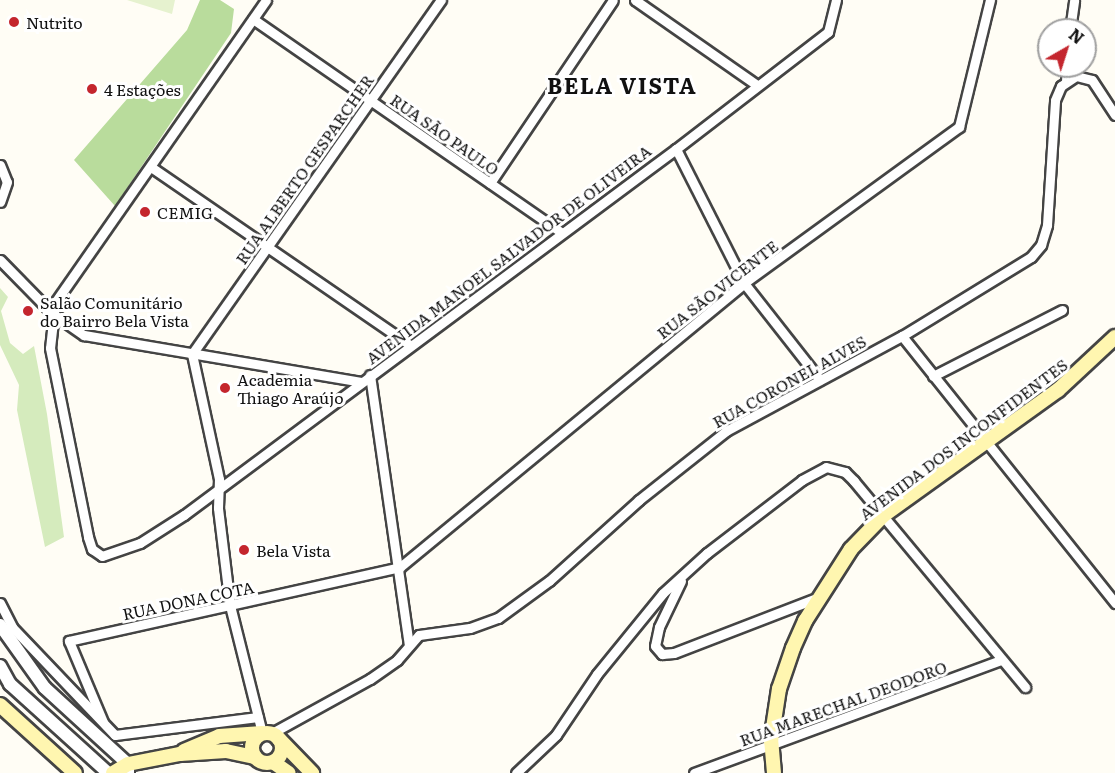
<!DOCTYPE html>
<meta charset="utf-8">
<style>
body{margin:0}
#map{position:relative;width:1115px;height:773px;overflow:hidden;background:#fffdf5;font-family:Literata,serif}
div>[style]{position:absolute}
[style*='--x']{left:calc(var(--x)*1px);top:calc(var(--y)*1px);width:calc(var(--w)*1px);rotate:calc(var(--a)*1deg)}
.green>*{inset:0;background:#d5ebbd}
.forest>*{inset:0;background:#b9dc9c}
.pitch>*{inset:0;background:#e6f2cf}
.roads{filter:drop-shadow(2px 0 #444) drop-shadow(-2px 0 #444) drop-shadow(0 2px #444) drop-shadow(0 -2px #444)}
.minor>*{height:9px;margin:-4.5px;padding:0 4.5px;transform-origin:4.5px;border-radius:4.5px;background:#fff}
.tertiary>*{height:12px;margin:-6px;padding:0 6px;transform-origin:6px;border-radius:6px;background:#fff}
.secondary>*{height:14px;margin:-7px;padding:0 7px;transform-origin:7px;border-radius:7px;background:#fff6b0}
.secondary>.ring{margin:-7px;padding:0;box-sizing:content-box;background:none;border:14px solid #fff6b0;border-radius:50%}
.dots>*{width:16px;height:16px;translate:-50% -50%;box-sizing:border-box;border:3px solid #fff;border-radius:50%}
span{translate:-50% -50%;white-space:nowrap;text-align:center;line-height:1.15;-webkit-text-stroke:6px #fff;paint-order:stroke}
.poi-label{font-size:16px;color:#111}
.left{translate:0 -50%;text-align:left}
.street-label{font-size:16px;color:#111}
.district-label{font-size:22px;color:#111;font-weight:700;letter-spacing:1.5px}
.north{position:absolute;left:1037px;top:18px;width:60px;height:60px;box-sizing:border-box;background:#fff;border:2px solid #a0a0a0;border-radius:50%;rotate:39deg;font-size:16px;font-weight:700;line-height:24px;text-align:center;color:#111}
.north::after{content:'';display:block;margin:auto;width:21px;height:27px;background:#c4262e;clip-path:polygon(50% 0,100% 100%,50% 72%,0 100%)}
</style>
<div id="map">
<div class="green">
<i style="clip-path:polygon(0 288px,8px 297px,1px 311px,10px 343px,23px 354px,34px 346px,47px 414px,64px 537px,45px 547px,17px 410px,19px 385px,0 345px)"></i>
</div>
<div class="forest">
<i style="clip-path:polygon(200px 0,220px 0,234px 9px,231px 33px,115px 206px,74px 160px,187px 30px)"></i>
</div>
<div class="pitch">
<i style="clip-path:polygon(127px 0,175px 0,172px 14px)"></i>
</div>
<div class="roads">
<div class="minor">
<i style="--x:266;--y:0;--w:369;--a:124.9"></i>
<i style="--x:55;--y:303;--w:45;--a:96.3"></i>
<i style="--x:50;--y:348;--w:193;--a:78.6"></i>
<i style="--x:88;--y:537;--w:13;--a:72"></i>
<i style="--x:92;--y:549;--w:12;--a:35"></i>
<i style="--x:102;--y:556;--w:40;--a:-18.9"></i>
<i style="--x:140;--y:543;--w:52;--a:-32.5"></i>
<i style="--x:184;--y:515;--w:613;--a:-36.65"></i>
<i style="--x:676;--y:149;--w:192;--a:-37.6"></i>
<i style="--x:828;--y:32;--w:33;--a:-76"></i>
<i style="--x:635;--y:0;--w:149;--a:34.9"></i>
<i style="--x:253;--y:19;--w:374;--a:34.7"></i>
<i style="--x:1070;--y:30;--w:30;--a:-82"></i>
<i style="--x:1066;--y:81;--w:15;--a:-86"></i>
<i style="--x:676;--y:149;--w:150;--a:63.1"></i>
<i style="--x:744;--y:283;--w:123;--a:51.9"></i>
<i style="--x:0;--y:165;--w:18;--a:68"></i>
<i style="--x:7;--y:182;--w:21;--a:109"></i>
<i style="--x:151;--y:167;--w:314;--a:34.5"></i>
<i style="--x:490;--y:183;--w:220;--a:-56.1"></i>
<i style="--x:0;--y:260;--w:74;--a:45.5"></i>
<i style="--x:52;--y:313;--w:39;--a:35"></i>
<i style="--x:84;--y:335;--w:281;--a:9.6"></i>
<i style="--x:902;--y:336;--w:342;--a:51.4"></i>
<i style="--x:370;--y:375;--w:272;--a:81.8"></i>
<i style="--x:933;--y:376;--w:145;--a:-27.1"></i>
<i style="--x:681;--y:581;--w:51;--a:115.6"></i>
<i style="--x:659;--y:627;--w:19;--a:102"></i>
<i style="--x:655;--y:646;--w:11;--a:49"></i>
<i style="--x:662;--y:654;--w:12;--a:-5"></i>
<i style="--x:674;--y:653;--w:155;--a:-21.1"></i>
<i style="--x:0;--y:603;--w:27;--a:63"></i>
<i style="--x:12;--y:627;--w:149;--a:46.4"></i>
<i style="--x:115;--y:735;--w:144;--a:-7.2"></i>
<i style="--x:103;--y:722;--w:88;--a:-112.8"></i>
<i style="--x:69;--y:641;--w:339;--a:-12.6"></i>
<i style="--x:400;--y:567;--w:446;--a:-39.5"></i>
<i style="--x:744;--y:283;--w:266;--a:-36"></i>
<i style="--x:959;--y:127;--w:131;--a:-76.3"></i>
<i style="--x:262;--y:733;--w:131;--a:-104.1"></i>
<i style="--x:230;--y:606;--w:99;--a:-97"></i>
<i style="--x:218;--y:508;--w:29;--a:-88"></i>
<i style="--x:219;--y:479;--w:128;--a:-102.2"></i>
<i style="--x:192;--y:354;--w:433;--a:-54.9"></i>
<i style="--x:272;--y:733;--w:112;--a:-28.9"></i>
<i style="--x:370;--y:679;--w:33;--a:-35"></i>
<i style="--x:397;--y:660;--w:33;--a:-49"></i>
<i style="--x:419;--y:635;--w:51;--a:-7.8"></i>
<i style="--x:470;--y:628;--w:30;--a:-20"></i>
<i style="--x:498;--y:618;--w:63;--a:-36"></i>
<i style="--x:549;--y:581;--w:121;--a:-42"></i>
<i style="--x:639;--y:500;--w:111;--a:-38.4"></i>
<i style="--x:726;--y:431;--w:200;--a:-28.4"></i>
<i style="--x:902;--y:336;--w:151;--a:-31.5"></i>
<i style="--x:1031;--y:257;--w:16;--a:-50"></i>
<i style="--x:1041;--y:245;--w:21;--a:-73"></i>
<i style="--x:1047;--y:225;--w:125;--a:-86.3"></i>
<i style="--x:1055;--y:100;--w:15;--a:-67"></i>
<i style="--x:1061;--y:86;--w:18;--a:-34"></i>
<i style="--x:1076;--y:76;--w:16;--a:14"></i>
<i style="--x:1092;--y:80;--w:42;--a:56.7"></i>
<i style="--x:516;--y:773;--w:55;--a:-43.5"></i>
<i style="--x:556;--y:735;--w:73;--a:-56.1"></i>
<i style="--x:597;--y:674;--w:104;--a:-50.8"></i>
<i style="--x:663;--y:593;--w:59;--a:-42.3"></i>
<i style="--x:707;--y:553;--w:120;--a:-37.5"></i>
<i style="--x:802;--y:480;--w:27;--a:-28"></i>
<i style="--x:826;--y:467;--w:20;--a:15"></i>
<i style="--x:845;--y:472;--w:13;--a:45"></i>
<i style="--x:854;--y:481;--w:268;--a:50.3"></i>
<i style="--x:694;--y:773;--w:327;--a:-20.2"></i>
</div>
<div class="tertiary">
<i style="--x:0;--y:625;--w:77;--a:54.5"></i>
<i style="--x:45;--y:688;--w:113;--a:42.5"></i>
<i style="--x:128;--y:764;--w:9;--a:90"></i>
<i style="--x:0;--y:666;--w:21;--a:61"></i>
<i style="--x:10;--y:684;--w:132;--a:42.2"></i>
</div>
<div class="secondary">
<i style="--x:0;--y:705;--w:101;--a:42.2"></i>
<i class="ring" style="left:252px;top:733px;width:16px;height:16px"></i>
<i style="--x:278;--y:738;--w:49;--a:45.8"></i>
<i style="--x:184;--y:751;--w:38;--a:-23"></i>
<i style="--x:219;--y:736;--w:43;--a:-4"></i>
<i style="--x:273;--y:762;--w:19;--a:35"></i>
<i style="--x:113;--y:773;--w:17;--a:-31"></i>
<i style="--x:128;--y:764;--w:53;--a:-10.9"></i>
<i style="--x:180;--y:754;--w:46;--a:-3.7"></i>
<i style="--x:226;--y:751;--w:30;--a:12"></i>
<i style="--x:774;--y:773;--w:32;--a:-95"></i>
<i style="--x:771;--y:741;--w:53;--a:-81.3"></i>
<i style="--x:779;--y:689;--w:43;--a:-71.1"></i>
<i style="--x:793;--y:648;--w:30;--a:-66"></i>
<i style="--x:805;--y:621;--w:85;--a:-57.4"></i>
<i style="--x:851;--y:549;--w:47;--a:-45.9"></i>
<i style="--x:884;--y:515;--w:214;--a:-35.7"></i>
<i style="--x:1058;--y:390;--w:78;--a:-42.9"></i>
</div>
</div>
<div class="dots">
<i style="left:14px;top:22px;background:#c4262e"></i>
<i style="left:92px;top:89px;background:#c4262e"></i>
<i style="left:145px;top:212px;background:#c4262e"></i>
<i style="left:28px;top:311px;background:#c4262e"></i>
<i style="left:225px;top:388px;background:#c4262e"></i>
<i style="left:244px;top:550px;background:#c4262e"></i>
</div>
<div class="poi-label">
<span class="left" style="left:26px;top:22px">Nutrito</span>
<span class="left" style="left:104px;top:89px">4 Estações</span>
<span class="left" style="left:157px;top:212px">CEMIG</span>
<span class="left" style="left:40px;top:311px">Salão Comunitário<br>do Bairro Bela Vista</span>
<span class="left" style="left:237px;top:388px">Academia<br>Thiago Araújo</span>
<span class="left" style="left:256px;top:550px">Bela Vista</span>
</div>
<div class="street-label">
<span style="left:445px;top:134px;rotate:35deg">RUA SÃO PAULO</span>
<span style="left:304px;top:169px;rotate:-55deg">RUA ALBERTO GESPARCHER</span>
<span style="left:508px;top:254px;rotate:-37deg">AVENIDA MANOEL SALVADOR DE OLIVEIRA</span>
<span style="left:717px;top:289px;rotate:-38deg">RUA SÃO VICENTE</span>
<span style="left:789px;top:381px;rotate:-29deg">RUA CORONEL ALVES</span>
<span style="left:963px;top:439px;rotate:-37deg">AVENIDA DOS INCONFIDENTES</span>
<span style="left:188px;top:600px;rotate:-12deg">RUA DONA COTA</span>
<span style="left:843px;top:703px;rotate:-20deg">RUA MARECHAL DEODORO</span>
</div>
<div class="district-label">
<span style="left:622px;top:85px">BELA VISTA</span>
</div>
<div class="north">N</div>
</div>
